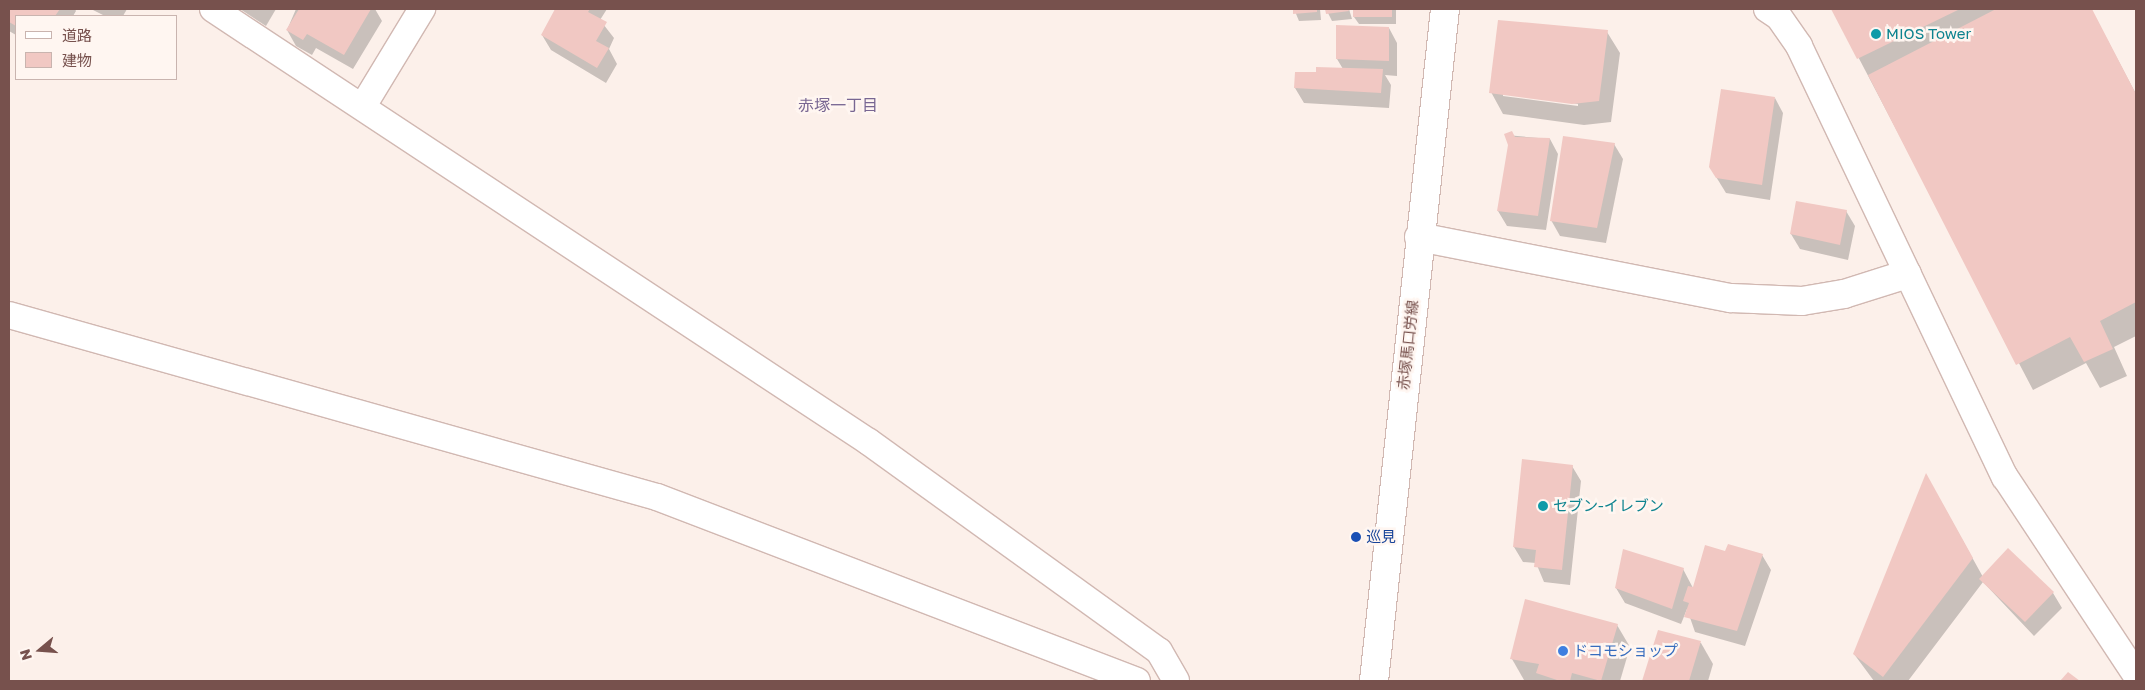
<!DOCTYPE html>
<meta charset="utf-8">
<style>
body{margin:0}
#map{position:relative;width:2145px;height:690px;overflow:hidden;background:#fcf0ea;font-family:"Golos Text","Noto Sans JP",sans-serif}
div>[style]{position:absolute}
[style*='--x']{left:calc(var(--x)*1px);top:calc(var(--y)*1px);width:calc(var(--w)*1px);rotate:calc(var(--a)*1deg)}
.shadow>*{inset:0;background:#0003}
.building>*{inset:0;background:#f1c8c3}
.roads{filter:drop-shadow(1px 0 #d1b8b2) drop-shadow(-1px 0 #d1b8b2) drop-shadow(0 1px #d1b8b2) drop-shadow(0 -1px #d1b8b2)}
.minor>*{height:26px;margin:-13px;padding:0 13px;transform-origin:13px;border-radius:13px;background:#fff}
.tertiary>*{height:28px;margin:-14px;padding:0 14px;transform-origin:14px;border-radius:14px;background:#fff}
.secondary>*{height:28px;margin:-14px;padding:0 14px;transform-origin:14px;border-radius:14px;background:#fff}
.dots>*{width:14px;height:14px;translate:-50% -50%;box-sizing:border-box;border:2px solid #fff6f1;border-radius:50%}
span{translate:-50% -50%;white-space:nowrap;text-align:center;line-height:1.15;-webkit-text-stroke:5px #fff6f1;paint-order:stroke}
.culture-label{font-size:15px;color:#0d838f}
.left{translate:0 -50%;text-align:left}
.street-label{font-size:15px;color:#77514d}
.transit-label{font-size:15px;color:#164399}
.shop-label{font-size:15px;color:#366cbe}
.neighbourhood-label{font-size:16px;color:#786692}
.frame{position:absolute;inset:0;border:10px solid #77514d;pointer-events:none}
.legend{position:absolute;left:15px;top:15px;width:162px;height:65px;box-sizing:border-box;background:#fff6f1;border:1px solid #c9b4af;margin:0;padding:6px 9px;list-style:none;font-size:15px;color:#77514d}
.legend li{display:flex;align-items:center;gap:10px;height:25px}
.legend b{width:25px;border:1px solid #c9b4af}
.north{position:absolute;left:15px;top:625px;width:50px;height:50px;-webkit-text-stroke:4px #fff6f1;paint-order:stroke;rotate:252deg;font-size:14px;font-weight:700;line-height:20px;text-align:center;color:#77514d}
.north::after{content:'';display:block;margin:auto;width:18px;height:22px;background:#77514d;clip-path:polygon(50% 0,100% 100%,50% 72%,0 100%)}
</style>
<div id="map">
<div class="shadow">
<i style="clip-path:polygon(9px 9px,75px 9px,76px 11px,73px 16px,16px 16px,16px 35px,9px 31px)"></i>
<i style="clip-path:polygon(91px 9px,127px 9px,123px 16px,105px 16px)"></i>
<i style="clip-path:polygon(240px 9px,276px 9px,266px 26px)"></i>
<i style="clip-path:polygon(296px 9px,375px 9px,382px 21px,353px 69px,316px 48px,312px 55px,296px 46px,287px 30px)"></i>
<i style="clip-path:polygon(556px 9px,607px 9px,600px 20px,614px 38px,609px 49px,617px 64px,606px 83px,551px 50px,542px 35px)"></i>
<i style="clip-path:polygon(1294px 9px,1320px 9px,1321px 20px,1299px 21px)"></i>
<i style="clip-path:polygon(1326px 9px,1349px 9px,1352px 19px,1332px 21px)"></i>
<i style="clip-path:polygon(1396px 9px,1396px 24px,1359px 24px,1354px 17px,1363px 9px)"></i>
<i style="clip-path:polygon(1833px 9px,2091px 9px,2136px 94px,2136px 336px,2114px 347px,2127px 376px,2100px 388px,2086px 363px,2033px 390px)"></i>
<i style="clip-path:polygon(1389px 28px,1397px 43px,1397px 76px,1385px 75px,1391px 85px,1389px 108px,1304px 103px,1295px 88px,1317px 74px,1343px 69px,1337px 59px)"></i>
<i style="clip-path:polygon(evenodd,1607px 32px,1620px 53px,1611px 122px,1584px 125px,1503px 114px,1491px 92px,1607px 32px,1503px 93px,1578px 104px,1578px 106px,1503px 96px,1503px 93px)"></i>
<i style="clip-path:polygon(1775px 98px,1783px 113px,1770px 200px,1726px 193px,1710px 167px)"></i>
<i style="clip-path:polygon(1506px 135px,1550px 139px,1558px 154px,1546px 230px,1507px 226px,1498px 211px,1509px 145px)"></i>
<i style="clip-path:polygon(1614px 144px,1623px 159px,1606px 243px,1560px 236px,1551px 220px)"></i>
<i style="clip-path:polygon(1846px 211px,1855px 226px,1848px 260px,1800px 249px,1791px 234px)"></i>
<i style="clip-path:polygon(1572px 466px,1581px 481px,1570px 585px,1544px 582px,1536px 563px,1523px 562px,1514px 547px)"></i>
<i style="clip-path:polygon(1938px 496px,1983px 577px,2053px 593px,2062px 608px,2034px 636px,1983px 582px,1908px 681px,1874px 681px,1854px 654px)"></i>
<i style="clip-path:polygon(1624px 551px,1683px 569px,1693px 588px,1726px 553px,1762px 555px,1771px 570px,1745px 646px,1695px 632px,1687px 609px,1681px 624px,1625px 603px,1616px 588px)"></i>
<i style="clip-path:polygon(1617px 625px,1630px 647px,1620px 681px,1524px 680px,1512px 659px)"></i>
<i style="clip-path:polygon(1659px 631px,1701px 643px,1713px 664px,1708px 681px,1643px 681px)"></i>
</div>
<div class="building">
<i style="clip-path:polygon(9px 9px,60px 9px,55px 16px,16px 16px,16px 26px,9px 22px)"></i>
<i style="clip-path:polygon(299px 9px,371px 9px,344px 55px,307px 34px,303px 40px,286px 30px)"></i>
<i style="clip-path:polygon(555px 9px,590px 9px,588px 12px,607px 22px,596px 41px,609px 48px,597px 68px,541px 35px)"></i>
<i style="clip-path:polygon(1293px 9px,1317px 9px,1317px 12px,1293px 14px)"></i>
<i style="clip-path:polygon(1325px 9px,1348px 9px,1349px 11px,1326px 14px)"></i>
<i style="clip-path:polygon(1353px 9px,1392px 9px,1392px 17px,1353px 17px)"></i>
<i style="clip-path:polygon(1831px 9px,1960px 9px,1857px 59px)"></i>
<i style="clip-path:polygon(1996px 9px,2092px 9px,2136px 94px,2136px 302px,2100px 321px,2113px 349px,2084px 362px,2070px 337px,2016px 365px,1868px 75px)"></i>
<i style="clip-path:polygon(1498px 20px,1608px 30px,1599px 101px,1572px 104px,1489px 93px)"></i>
<i style="clip-path:polygon(1336px 25px,1389px 27px,1389px 61px,1336px 59px)"></i>
<i style="clip-path:polygon(1316px 67px,1383px 69px,1381px 93px,1294px 88px,1295px 72px,1316px 72px)"></i>
<i style="clip-path:polygon(1721px 89px,1775px 97px,1762px 185px,1716px 178px,1709px 167px)"></i>
<i style="clip-path:polygon(1512px 131px,1515px 137px,1550px 138px,1538px 216px,1497px 211px,1508px 145px,1504px 134px)"></i>
<i style="clip-path:polygon(1563px 136px,1615px 143px,1597px 228px,1550px 221px)"></i>
<i style="clip-path:polygon(1796px 201px,1847px 210px,1840px 245px,1790px 234px)"></i>
<i style="clip-path:polygon(1522px 459px,1573px 465px,1562px 570px,1534px 567px,1536px 550px,1513px 547px)"></i>
<i style="clip-path:polygon(1926px 473px,1973px 558px,1883px 677px,1853px 654px)"></i>
<i style="clip-path:polygon(1728px 544px,1763px 554px,1737px 631px,1684px 617px,1689px 603px,1683px 601px,1688px 586px,1693px 587px,1705px 545px,1725px 551px)"></i>
<i style="clip-path:polygon(2008px 548px,2054px 592px,2025px 622px,1979px 579px)"></i>
<i style="clip-path:polygon(1623px 549px,1684px 568px,1672px 609px,1615px 588px)"></i>
<i style="clip-path:polygon(1525px 599px,1618px 624px,1601px 681px,1572px 673px,1570px 681px,1560px 681px,1536px 673px,1539px 664px,1510px 659px)"></i>
<i style="clip-path:polygon(1658px 630px,1701px 641px,1689px 681px,1642px 681px)"></i>
<i style="clip-path:polygon(2068px 672px,2080px 681px,2060px 681px)"></i>
</div>
<div class="roads">
<div class="minor">
<i style="--x:213;--y:9;--w:786;--a:33.43"></i>
<i style="--x:869;--y:442;--w:357;--a:35.8"></i>
<i style="--x:1159;--y:651;--w:34;--a:60"></i>
<i style="--x:1767;--y:9;--w:14;--a:34"></i>
<i style="--x:1779;--y:17;--w:35;--a:55"></i>
<i style="--x:1799;--y:46;--w:478;--a:64.5"></i>
<i style="--x:2005;--y:477;--w:237;--a:56.5"></i>
<i style="--x:363;--y:106;--w:114;--a:-58.7"></i>
<i style="--x:9;--y:315;--w:673;--a:15.69"></i>
<i style="--x:657;--y:497;--w:514;--a:20.97"></i>
</div>
<div class="tertiary">
<i style="--x:1419;--y:237;--w:318;--a:11.1"></i>
<i style="--x:1731;--y:298;--w:71;--a:2.4"></i>
<i style="--x:1802;--y:301;--w:43;--a:-9.5"></i>
<i style="--x:1844;--y:294;--w:66;--a:-17.6"></i>
</div>
<div class="secondary">
<i style="--x:1374;--y:681;--w:676;--a:-83.97"></i>
</div>
</div>
<div class="dots">
<i style="left:1876px;top:34px;background:#0f9aa8"></i>
<i style="left:1543px;top:506px;background:#0f9aa8"></i>
<i style="left:1356px;top:537px;background:#1a4fb4"></i>
<i style="left:1563px;top:651px;background:#3f7fe0"></i>
</div>
<div class="culture-label">
<span class="left" style="left:1886px;top:34px">MIOS Tower</span>
<span class="left" style="left:1553px;top:506px">セブン-イレブン</span>
</div>
<div class="street-label">
<span style="left:1408px;top:345px;rotate:-84deg">赤塚馬口労線</span>
</div>
<div class="transit-label">
<span class="left" style="left:1366px;top:537px">巡見</span>
</div>
<div class="shop-label">
<span class="left" style="left:1573px;top:651px">ドコモショップ</span>
</div>
<div class="neighbourhood-label">
<span style="left:838px;top:105px">赤塚一丁目</span>
</div>
<div class="frame"></div>
<ul class="legend">
<li><b style="height:6px;background:#fff"></b>道路</li>
<li><b style="height:14px;background:#f1c8c3"></b>建物</li>
</ul>
<div class="north">N</div>
</div>
